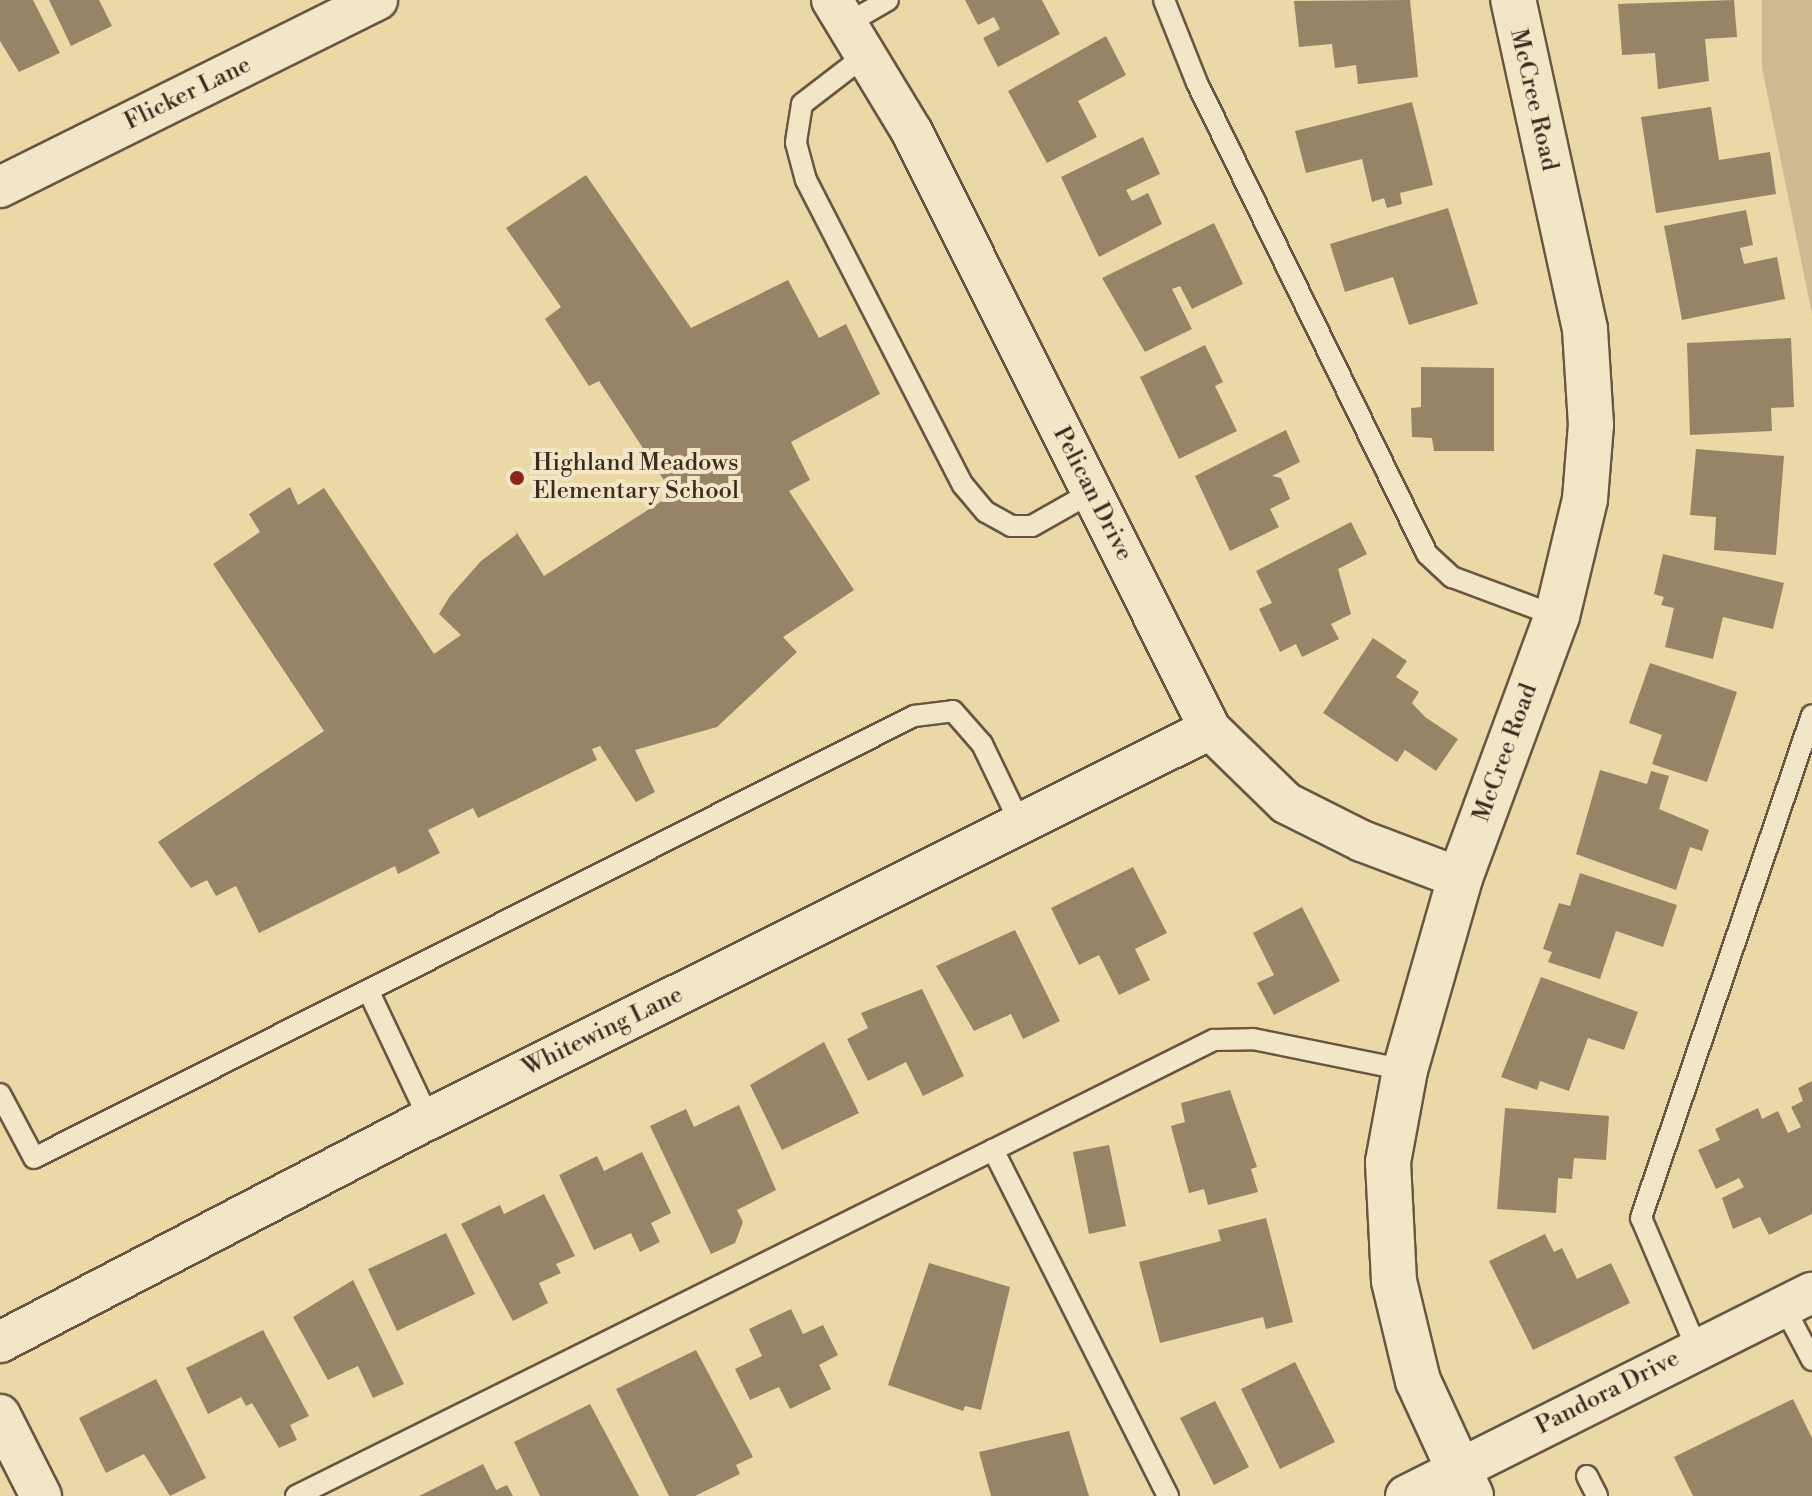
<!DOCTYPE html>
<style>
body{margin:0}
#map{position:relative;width:1812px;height:1496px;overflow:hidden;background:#ebd8a7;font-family:"Libre Bodoni",serif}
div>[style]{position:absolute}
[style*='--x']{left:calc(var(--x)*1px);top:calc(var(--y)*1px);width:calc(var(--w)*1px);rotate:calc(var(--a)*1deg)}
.green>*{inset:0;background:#cdba90}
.building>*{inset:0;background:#978467}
.roads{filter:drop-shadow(2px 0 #685643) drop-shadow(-2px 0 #685643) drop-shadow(0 2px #685643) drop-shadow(0 -2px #685643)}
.lane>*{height:20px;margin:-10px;padding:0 10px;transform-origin:10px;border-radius:10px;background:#f2e6c6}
.street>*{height:40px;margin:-20px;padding:0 20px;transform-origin:20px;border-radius:20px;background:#f2e6c6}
.secondary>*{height:44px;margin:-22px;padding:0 22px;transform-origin:22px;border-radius:22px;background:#f2e6c6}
.dots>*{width:22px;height:22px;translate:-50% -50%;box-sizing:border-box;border:4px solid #f2e6c6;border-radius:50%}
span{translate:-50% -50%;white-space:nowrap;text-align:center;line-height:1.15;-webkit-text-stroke:8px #f2e6c6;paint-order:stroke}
.street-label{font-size:24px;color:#3c2a22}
.poi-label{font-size:24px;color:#3c2a22}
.left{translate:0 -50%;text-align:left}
</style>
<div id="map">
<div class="green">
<i style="clip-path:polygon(1762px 0,1812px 0,1812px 314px,1762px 68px)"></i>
</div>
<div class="building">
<i style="clip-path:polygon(0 0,33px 0,60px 53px,19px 72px,0 41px)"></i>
<i style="clip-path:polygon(49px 0,99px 0,112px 26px,71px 46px)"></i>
<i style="clip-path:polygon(965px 0,1042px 0,1060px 34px,998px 67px,983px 38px,1000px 29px,994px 17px,978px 25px)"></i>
<i style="clip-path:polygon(1410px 0,1418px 77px,1358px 84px,1356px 65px,1335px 68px,1332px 44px,1299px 47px,1294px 1px)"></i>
<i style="clip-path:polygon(1734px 0,1737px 37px,1705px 39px,1709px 81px,1658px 89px,1655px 53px,1622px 55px,1618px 4px)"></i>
<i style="clip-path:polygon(1106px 36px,1126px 75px,1078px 101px,1097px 137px,1047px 163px,1008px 91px)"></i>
<i style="clip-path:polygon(1412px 102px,1433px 185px,1400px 193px,1402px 204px,1387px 208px,1384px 198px,1372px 202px,1362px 159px,1306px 173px,1295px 131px)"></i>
<i style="clip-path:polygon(1711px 107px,1719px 160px,1770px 152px,1776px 194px,1656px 213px,1641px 117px)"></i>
<i style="clip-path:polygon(1143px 137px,1160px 174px,1126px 190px,1132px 201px,1148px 193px,1162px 224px,1099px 257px,1061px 177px)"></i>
<i style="clip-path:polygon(586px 175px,691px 328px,788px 280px,819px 338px,846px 324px,880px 394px,791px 442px,810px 480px,789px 491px,854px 590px,783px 637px,797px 652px,717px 727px,635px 750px,655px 792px,636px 802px,600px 746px,592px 749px,597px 760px,478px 818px,473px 808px,428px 830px,440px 853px,398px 874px,395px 866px,259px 933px,236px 886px,216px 896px,207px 880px,191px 888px,158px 842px,324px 731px,213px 564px,260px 532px,249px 514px,290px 487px,298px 505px,324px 488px,434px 654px,461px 635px,439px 614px,450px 596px,481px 561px,517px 534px,514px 528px,544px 576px,673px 494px,599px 381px,589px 386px,545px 319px,561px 307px,506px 228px)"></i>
<i style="clip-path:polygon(1448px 208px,1478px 304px,1409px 325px,1393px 277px,1345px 292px,1330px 244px)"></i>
<i style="clip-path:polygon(1746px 210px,1753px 245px,1740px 248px,1744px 264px,1777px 257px,1785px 299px,1682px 320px,1664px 226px)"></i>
<i style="clip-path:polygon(1214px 223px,1243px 284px,1192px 309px,1180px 286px,1172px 289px,1192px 329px,1145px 352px,1102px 278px)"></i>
<i style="clip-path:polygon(1791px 338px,1794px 407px,1771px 408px,1772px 431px,1690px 435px,1687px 343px)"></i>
<i style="clip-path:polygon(1205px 345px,1223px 382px,1215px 386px,1237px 431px,1179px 459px,1140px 377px)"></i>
<i style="clip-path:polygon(1421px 367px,1494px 368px,1494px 451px,1434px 451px,1432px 438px,1412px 437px,1411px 408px,1421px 407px)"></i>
<i style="clip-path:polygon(1286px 430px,1300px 462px,1272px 476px,1281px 478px,1290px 499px,1270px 509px,1279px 527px,1230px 551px,1195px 476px)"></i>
<i style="clip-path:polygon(1696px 449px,1784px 456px,1776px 555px,1714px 550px,1716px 517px,1690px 515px)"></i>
<i style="clip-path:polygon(1351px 522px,1367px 554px,1338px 569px,1351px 614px,1331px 624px,1339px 639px,1302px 657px,1296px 644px,1280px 652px,1259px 609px,1272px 603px,1256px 571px)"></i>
<i style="clip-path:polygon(1663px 554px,1784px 583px,1773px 629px,1723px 617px,1713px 659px,1665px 647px,1674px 608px,1661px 605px,1664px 597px,1654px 594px)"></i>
<i style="clip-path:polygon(1373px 638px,1407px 661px,1396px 677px,1419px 692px,1412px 703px,1425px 717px,1458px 739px,1436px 771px,1405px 750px,1397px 762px,1323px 713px)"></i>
<i style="clip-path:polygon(1650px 663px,1737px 692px,1707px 782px,1652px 764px,1662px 735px,1629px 723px)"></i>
<i style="clip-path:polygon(1600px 770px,1647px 784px,1651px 771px,1669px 776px,1659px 809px,1709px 830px,1702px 851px,1690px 847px,1676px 890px,1576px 854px)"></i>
<i style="clip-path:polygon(1133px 867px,1167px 933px,1135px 949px,1150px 980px,1119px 995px,1099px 955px,1079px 965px,1051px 908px)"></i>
<i style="clip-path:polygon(1580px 873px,1677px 905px,1663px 947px,1616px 931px,1600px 979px,1548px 962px,1552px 952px,1543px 949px,1559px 903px,1570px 906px)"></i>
<i style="clip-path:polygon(1302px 907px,1340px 981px,1274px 1015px,1257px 983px,1274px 975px,1253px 933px)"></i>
<i style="clip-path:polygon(1015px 930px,1060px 1021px,1023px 1039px,1011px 1014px,974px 1031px,936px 966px)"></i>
<i style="clip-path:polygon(1541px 977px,1638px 1012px,1624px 1050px,1588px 1038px,1569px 1091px,1540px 1081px,1537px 1090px,1501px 1077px)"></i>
<i style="clip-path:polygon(922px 989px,964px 1076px,923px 1096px,906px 1062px,868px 1081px,847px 1039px,868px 1028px,861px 1013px)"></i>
<i style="clip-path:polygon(824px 1042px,859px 1113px,782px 1150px,750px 1085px)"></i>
<i style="clip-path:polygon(1812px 1081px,1812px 1214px,1769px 1235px,1760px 1217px,1733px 1229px,1722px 1198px,1744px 1187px,1739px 1178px,1716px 1189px,1698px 1150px,1720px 1140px,1715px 1129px,1758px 1108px,1762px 1119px,1778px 1111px,1788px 1133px,1801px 1127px,1791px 1107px,1803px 1101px,1798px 1088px)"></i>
<i style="clip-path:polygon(1230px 1090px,1257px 1167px,1251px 1169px,1258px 1192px,1208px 1205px,1204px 1189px,1189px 1193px,1171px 1126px,1185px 1122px,1181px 1103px)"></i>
<i style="clip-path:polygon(739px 1105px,776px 1190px,737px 1210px,743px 1222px,735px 1243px,711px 1254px,650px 1126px,686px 1109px,694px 1127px)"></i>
<i style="clip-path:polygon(1505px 1108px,1609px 1116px,1606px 1160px,1574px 1158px,1572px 1179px,1558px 1178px,1556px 1213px,1497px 1209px)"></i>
<i style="clip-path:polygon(1109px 1145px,1126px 1226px,1089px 1234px,1073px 1152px)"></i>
<i style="clip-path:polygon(642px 1152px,671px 1213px,651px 1223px,660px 1242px,640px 1252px,631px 1233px,594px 1250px,559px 1175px,597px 1156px,604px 1171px)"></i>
<i style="clip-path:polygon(544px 1194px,575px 1256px,556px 1264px,561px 1273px,539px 1283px,548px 1303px,513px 1321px,461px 1224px,500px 1205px,504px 1214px)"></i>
<i style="clip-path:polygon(1266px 1218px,1293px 1322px,1266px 1329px,1263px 1317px,1160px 1343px,1139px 1262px,1221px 1241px,1218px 1230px)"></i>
<i style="clip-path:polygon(446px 1233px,475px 1294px,397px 1331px,368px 1269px)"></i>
<i style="clip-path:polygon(1545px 1234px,1554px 1252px,1562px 1248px,1577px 1279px,1611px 1263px,1630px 1303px,1533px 1350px,1489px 1261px)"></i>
<i style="clip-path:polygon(929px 1263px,1010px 1287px,981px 1410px,965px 1406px,963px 1411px,888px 1385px)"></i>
<i style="clip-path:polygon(353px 1280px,404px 1384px,373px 1398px,358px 1366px,328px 1380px,293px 1317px)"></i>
<i style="clip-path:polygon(791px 1309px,803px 1334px,823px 1325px,838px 1355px,819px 1365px,831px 1389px,790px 1409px,779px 1387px,750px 1400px,735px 1369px,762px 1356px,749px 1329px)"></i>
<i style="clip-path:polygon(263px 1330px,309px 1416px,290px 1425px,297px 1440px,279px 1448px,252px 1403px,246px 1406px,241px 1397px,208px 1414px,186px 1368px)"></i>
<i style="clip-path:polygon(696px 1350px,753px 1457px,736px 1465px,740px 1474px,695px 1496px,669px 1496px,616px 1389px)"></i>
<i style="clip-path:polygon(1295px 1362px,1335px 1442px,1280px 1469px,1241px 1389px)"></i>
<i style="clip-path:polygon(156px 1379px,206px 1478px,170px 1496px,144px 1454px,106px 1473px,79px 1418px)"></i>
<i style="clip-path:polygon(1793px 1399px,1812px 1438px,1812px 1496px,1693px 1496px,1674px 1457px)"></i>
<i style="clip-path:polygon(1215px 1401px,1249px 1467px,1214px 1485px,1180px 1418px)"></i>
<i style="clip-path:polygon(590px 1404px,639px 1496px,540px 1496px,514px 1442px)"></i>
<i style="clip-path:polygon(1069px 1431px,1089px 1496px,991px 1496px,979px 1452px)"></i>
<i style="clip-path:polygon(483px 1464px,496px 1490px,507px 1485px,513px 1496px,419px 1496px)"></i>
</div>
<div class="roads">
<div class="lane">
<i style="--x:1164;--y:0;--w:89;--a:68.3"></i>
<i style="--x:1197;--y:83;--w:524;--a:63.97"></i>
<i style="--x:1427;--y:554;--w:34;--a:43"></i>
<i style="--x:1452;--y:577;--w:112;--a:20.4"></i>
<i style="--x:848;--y:23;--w:46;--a:-29.9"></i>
<i style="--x:867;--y:54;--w:82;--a:142.4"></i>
<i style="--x:802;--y:104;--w:39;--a:99"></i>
<i style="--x:796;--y:143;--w:38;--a:75"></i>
<i style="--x:806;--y:180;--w:343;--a:62.8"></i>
<i style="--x:963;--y:485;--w:35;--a:50"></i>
<i style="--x:986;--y:512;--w:29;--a:29"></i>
<i style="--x:1011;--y:526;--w:21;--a:0"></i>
<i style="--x:1032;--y:526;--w:69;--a:-29.5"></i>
<i style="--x:369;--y:992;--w:140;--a:64.7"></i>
<i style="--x:0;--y:1094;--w:72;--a:62"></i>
<i style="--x:34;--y:1158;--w:985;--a:-26.67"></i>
<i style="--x:914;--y:716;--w:39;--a:-7"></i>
<i style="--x:953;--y:711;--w:44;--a:48.7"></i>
<i style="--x:982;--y:744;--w:90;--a:64.3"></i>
<i style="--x:1784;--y:1307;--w:60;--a:62.2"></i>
<i style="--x:1697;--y:1349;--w:142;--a:-113.1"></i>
<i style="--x:1641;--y:1218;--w:531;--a:-71.22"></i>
<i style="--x:1587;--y:1476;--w:22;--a:63"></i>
<i style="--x:296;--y:1496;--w:778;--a:-26.4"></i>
<i style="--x:1168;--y:1496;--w:388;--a:-116.8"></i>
<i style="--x:993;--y:1150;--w:247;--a:-26.5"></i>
<i style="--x:1214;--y:1040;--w:39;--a:-1"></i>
<i style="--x:1253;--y:1039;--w:155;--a:11.5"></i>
</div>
<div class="street">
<i style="--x:832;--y:0;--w:154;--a:58.8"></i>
<i style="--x:912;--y:132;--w:667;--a:63.47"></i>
<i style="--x:1210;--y:729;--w:106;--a:44.2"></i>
<i style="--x:1286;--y:803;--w:85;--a:26.6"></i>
<i style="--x:1362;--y:841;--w:105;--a:20.7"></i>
<i style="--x:0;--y:187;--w:421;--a:-26.4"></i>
<i style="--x:0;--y:1342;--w:483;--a:-27.5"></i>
<i style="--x:429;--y:1119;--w:873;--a:-26.54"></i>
<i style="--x:0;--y:1415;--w:91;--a:63.2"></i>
<i style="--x:1406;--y:1496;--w:454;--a:-26.6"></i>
</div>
<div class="secondary">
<i style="--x:1471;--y:1496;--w:127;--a:-114.7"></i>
<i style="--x:1418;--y:1381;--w:103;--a:-103.5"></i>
<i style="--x:1394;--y:1281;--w:119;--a:-92.9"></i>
<i style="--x:1388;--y:1162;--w:94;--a:-79.5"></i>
<i style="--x:1405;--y:1070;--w:200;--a:-74"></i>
<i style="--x:1460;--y:878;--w:279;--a:-69.7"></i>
<i style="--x:1557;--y:616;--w:120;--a:-76.5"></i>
<i style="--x:1585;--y:499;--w:74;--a:-85.4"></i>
<i style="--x:1591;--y:425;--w:96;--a:-93.6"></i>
<i style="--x:1585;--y:329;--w:337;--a:-102.3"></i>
</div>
</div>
<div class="dots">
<i style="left:517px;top:478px;background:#8f2418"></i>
</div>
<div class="street-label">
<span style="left:188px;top:94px;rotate:-26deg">Flicker Lane</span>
<span style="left:1533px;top:100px;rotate:77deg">McCree Road</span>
<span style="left:1092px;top:494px;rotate:63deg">Pelican Drive</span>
<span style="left:1506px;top:753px;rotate:-70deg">McCree Road</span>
<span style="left:603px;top:1032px;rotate:-26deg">Whitewing Lane</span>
<span style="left:1608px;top:1393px;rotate:-27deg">Pandora Drive</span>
</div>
<div class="poi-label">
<span class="left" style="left:533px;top:478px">Highland Meadows<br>Elementary School</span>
</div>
</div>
